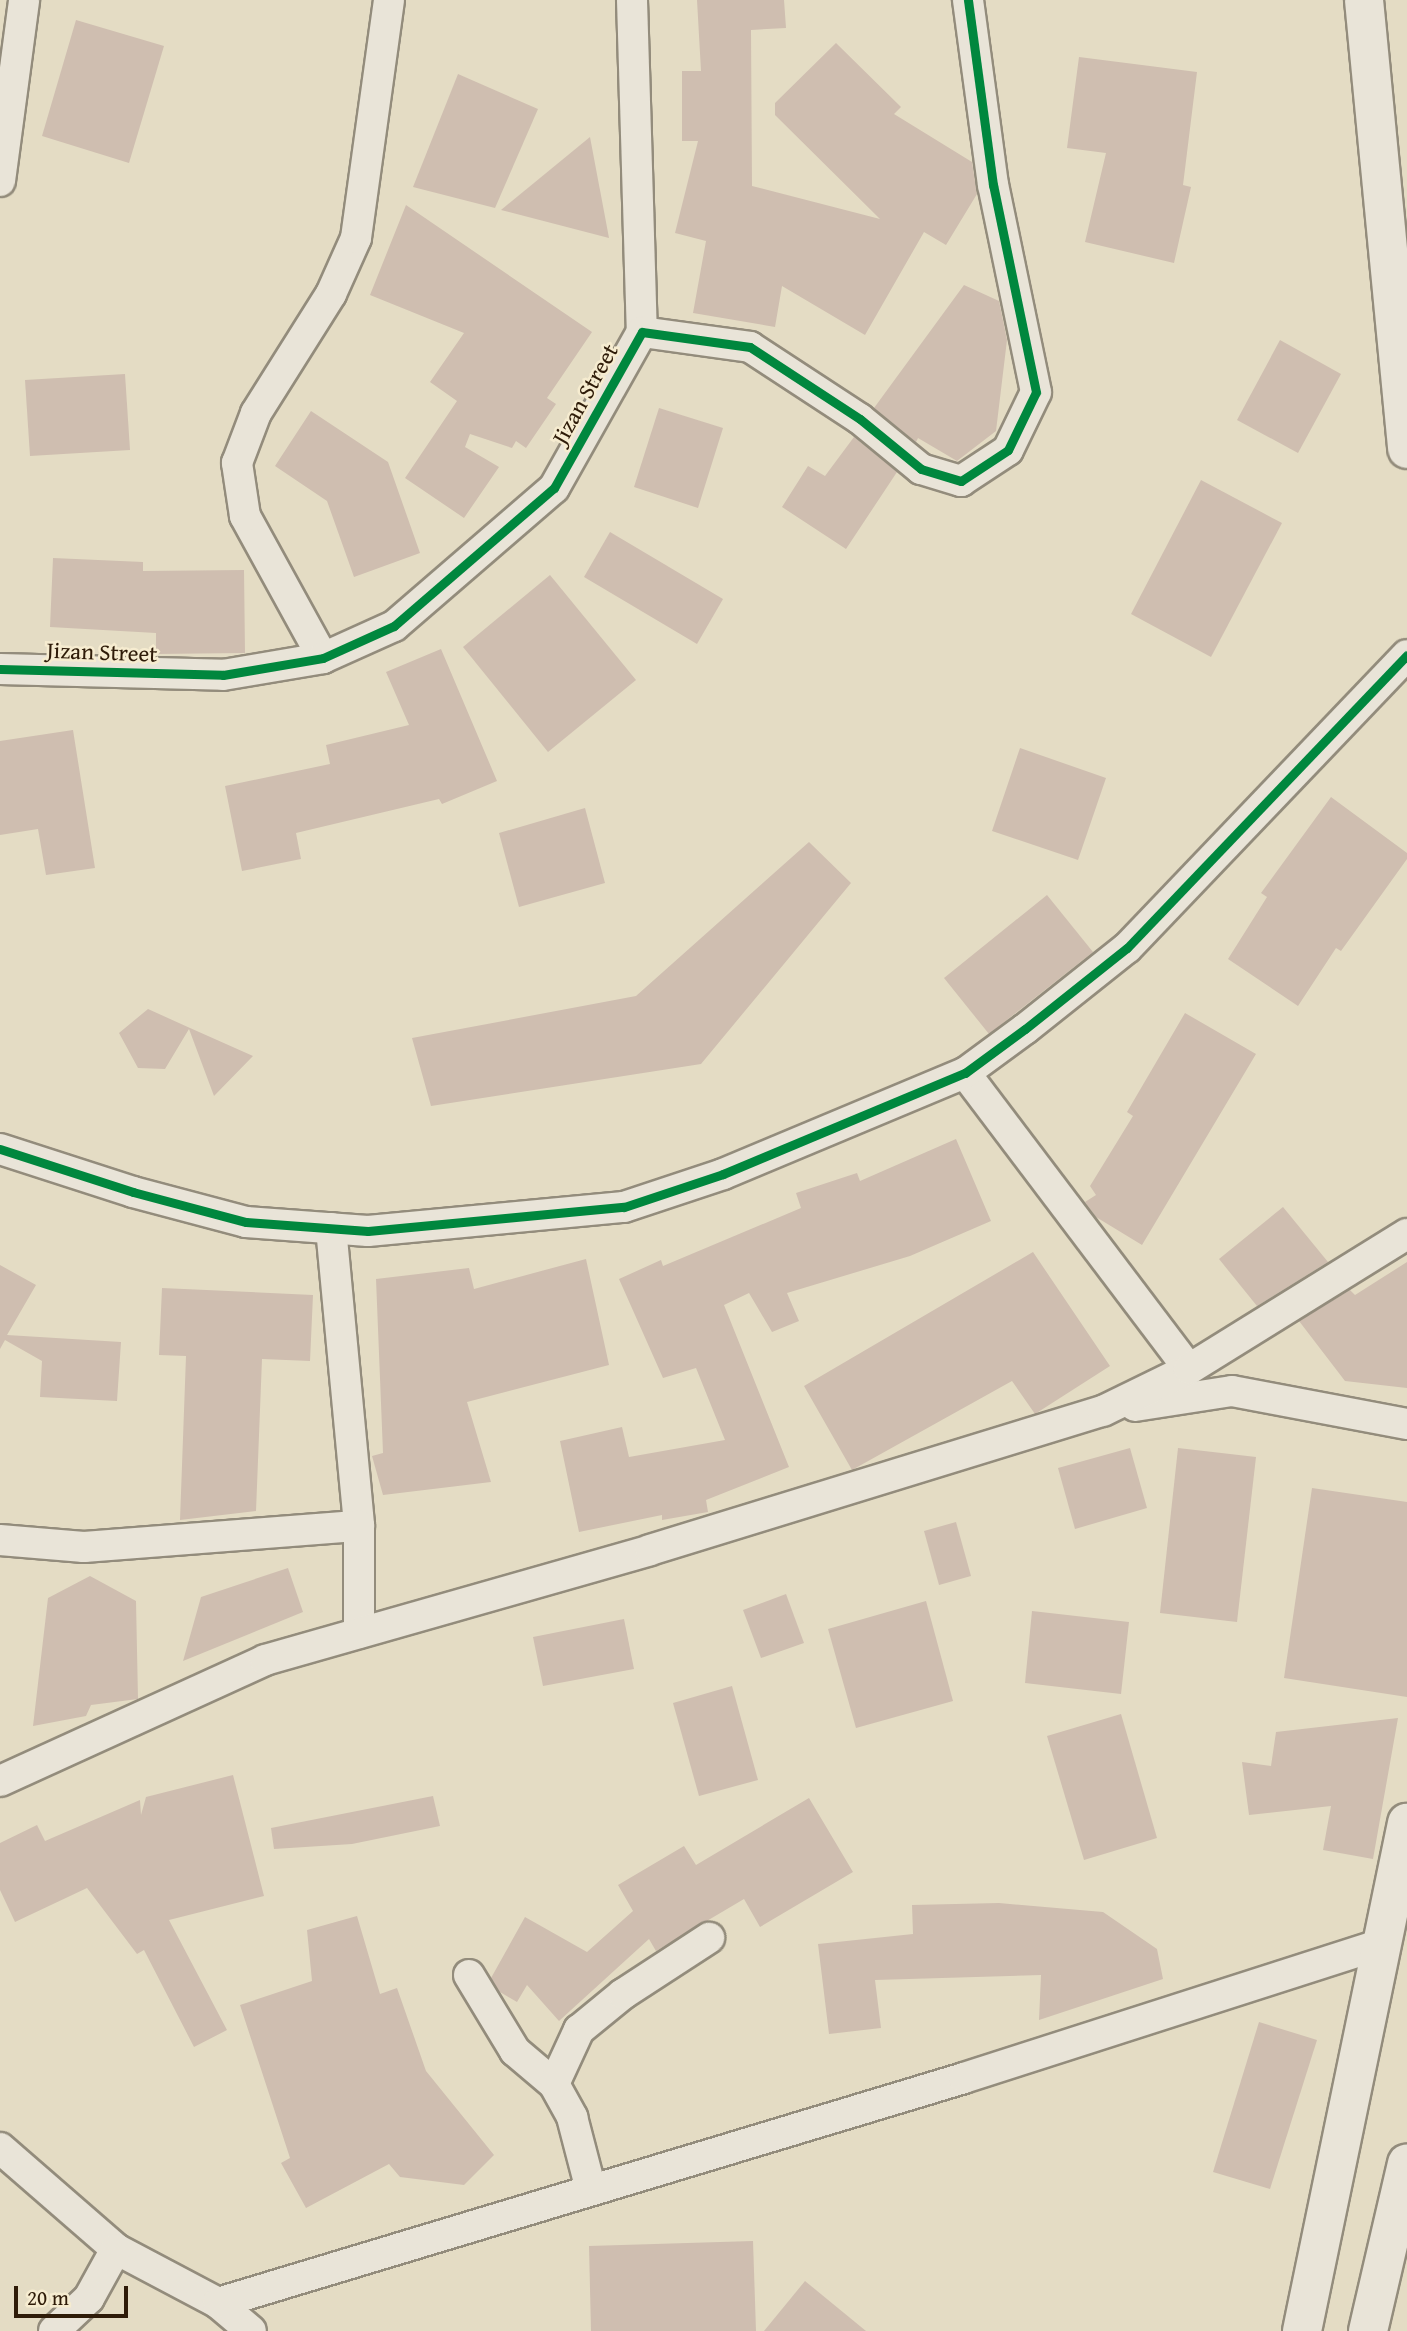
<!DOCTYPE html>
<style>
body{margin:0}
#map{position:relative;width:1407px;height:2331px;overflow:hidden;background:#e4dcc4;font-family:"Gentium Book Plus",serif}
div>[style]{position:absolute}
.building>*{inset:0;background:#cfbeb0}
.roads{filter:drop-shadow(2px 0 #938c7c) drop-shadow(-2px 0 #938c7c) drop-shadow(0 2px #938c7c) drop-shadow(0 -2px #938c7c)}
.street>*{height:30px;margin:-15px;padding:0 15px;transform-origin:15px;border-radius:15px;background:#e9e4d8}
.secondary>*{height:38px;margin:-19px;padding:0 19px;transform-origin:19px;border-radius:19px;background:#e9e4d8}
.cycleway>*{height:9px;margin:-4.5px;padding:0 4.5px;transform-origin:4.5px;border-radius:4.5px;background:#00873e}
span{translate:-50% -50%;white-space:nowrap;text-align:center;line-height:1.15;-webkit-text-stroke:5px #f6ecd0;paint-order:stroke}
.street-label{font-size:23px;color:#2e1b08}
.scale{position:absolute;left:14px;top:2286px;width:114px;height:32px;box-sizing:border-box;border:4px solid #2e1b08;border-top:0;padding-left:9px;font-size:21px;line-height:24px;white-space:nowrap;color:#2e1b08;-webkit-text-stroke:5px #f6ecd0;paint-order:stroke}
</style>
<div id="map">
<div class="building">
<i style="clip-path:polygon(697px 0,784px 0,786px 28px,751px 30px,752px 186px,880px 219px,775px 115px,775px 103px,836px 43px,901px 107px,894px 114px,972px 162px,977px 194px,946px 245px,924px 232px,865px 335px,782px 286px,775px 327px,693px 313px,706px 241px,675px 233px,698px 141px,682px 141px,682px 71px,701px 71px)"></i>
<i style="clip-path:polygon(76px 20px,164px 46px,129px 163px,42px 136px)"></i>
<i style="clip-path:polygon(1079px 57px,1197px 72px,1183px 185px,1191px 187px,1174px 263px,1085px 242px,1106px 153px,1067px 148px)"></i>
<i style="clip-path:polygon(458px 74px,538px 109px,495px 208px,413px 187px)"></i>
<i style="clip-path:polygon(590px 137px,609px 238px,501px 210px)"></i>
<i style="clip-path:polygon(406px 205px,592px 332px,547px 398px,556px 404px,526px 448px,516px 441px,512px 448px,470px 434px,465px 447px,499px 467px,464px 518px,405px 478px,457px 401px,430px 382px,464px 333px,370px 295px)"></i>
<i style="clip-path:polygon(964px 285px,999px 301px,1007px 340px,996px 431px,957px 461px,918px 438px,916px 442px,874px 408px)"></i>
<i style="clip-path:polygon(1280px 340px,1341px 374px,1298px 453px,1237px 420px)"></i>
<i style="clip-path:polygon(125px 374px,130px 450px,30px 456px,25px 380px)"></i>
<i style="clip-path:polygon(659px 408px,723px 428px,698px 508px,634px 487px)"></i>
<i style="clip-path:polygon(311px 411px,388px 462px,420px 553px,354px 577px,327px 501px,275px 466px)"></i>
<i style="clip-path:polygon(854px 437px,897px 472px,846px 549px,782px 507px,808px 466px,825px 476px)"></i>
<i style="clip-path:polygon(1201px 480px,1282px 523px,1211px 657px,1131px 614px)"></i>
<i style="clip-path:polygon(610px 532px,723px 599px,697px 644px,584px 577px)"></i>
<i style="clip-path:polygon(53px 558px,143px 562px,143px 571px,244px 570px,245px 653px,156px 654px,156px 633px,50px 627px)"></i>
<i style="clip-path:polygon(550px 575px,636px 680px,548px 752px,463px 647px)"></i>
<i style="clip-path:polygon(441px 649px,497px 781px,442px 804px,439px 799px,296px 833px,301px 859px,242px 871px,225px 786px,330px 764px,326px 745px,409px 725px,386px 672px)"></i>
<i style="clip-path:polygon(73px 730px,95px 868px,46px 875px,38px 829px,0 835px,0 741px)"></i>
<i style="clip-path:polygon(1020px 748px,1106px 778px,1078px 860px,992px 831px)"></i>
<i style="clip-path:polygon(1331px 797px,1407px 853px,1407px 859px,1341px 951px,1336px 948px,1298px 1006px,1228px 959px,1267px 897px,1261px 893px)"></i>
<i style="clip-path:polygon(585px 808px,605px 883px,519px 907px,499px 833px)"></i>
<i style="clip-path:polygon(809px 842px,851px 883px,701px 1064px,431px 1106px,412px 1038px,636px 996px)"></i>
<i style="clip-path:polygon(1047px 895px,1093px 952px,989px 1034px,944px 978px)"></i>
<i style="clip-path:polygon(148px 1009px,190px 1028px,253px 1056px,214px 1096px,189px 1029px,165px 1069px,138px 1068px,119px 1033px)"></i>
<i style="clip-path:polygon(1185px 1013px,1256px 1054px,1142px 1245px,1096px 1217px,1085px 1202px,1096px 1195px,1090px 1186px,1133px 1116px,1127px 1112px)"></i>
<i style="clip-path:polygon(956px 1139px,991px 1221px,910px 1256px,787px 1293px,799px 1321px,772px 1332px,749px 1293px,724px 1305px,789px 1467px,706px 1500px,708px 1512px,662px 1520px,662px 1515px,579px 1532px,560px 1441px,622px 1427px,629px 1457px,725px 1440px,696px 1368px,663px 1378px,619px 1279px,661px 1260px,663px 1266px,801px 1208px,796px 1193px,857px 1173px,860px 1181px)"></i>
<i style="clip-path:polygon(1283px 1207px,1328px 1262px,1257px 1306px,1219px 1259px)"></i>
<i style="clip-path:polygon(1033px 1252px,1110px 1366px,1035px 1414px,1012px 1381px,852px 1470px,804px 1386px)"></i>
<i style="clip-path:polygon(586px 1259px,609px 1365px,467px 1402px,491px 1482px,383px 1495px,372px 1456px,383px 1453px,376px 1279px,469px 1268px,474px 1289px)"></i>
<i style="clip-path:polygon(1407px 1262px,1407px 1388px,1345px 1381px,1299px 1321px,1350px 1290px,1355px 1295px)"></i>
<i style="clip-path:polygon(0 1265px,36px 1285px,7px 1335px,121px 1342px,117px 1401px,40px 1397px,42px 1361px,5px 1340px,0 1349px)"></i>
<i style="clip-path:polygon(162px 1288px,313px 1295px,310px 1361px,262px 1359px,256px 1511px,180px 1520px,186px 1356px,159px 1355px)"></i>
<i style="clip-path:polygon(1130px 1448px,1147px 1508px,1075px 1529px,1058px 1468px)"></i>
<i style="clip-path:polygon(1178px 1448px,1256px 1457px,1237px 1622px,1160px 1613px)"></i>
<i style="clip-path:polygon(1312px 1488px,1407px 1502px,1407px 1697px,1284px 1678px)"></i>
<i style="clip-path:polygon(956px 1522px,971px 1576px,939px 1585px,924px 1531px)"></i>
<i style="clip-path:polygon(288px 1568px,303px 1612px,183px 1661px,201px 1597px)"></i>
<i style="clip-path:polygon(90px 1576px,136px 1601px,138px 1699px,91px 1705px,86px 1716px,33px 1726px,48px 1598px)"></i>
<i style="clip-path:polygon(786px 1594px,804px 1643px,761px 1658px,743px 1610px)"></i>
<i style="clip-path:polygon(926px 1601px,953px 1701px,856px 1728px,828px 1629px)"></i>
<i style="clip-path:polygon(1032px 1611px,1129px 1622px,1121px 1694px,1025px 1683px)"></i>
<i style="clip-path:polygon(624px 1619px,634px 1669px,543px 1686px,533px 1637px)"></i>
<i style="clip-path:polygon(732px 1686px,758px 1780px,699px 1796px,673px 1703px)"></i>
<i style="clip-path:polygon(1121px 1714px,1157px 1838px,1084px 1860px,1047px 1736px)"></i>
<i style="clip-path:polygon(1398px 1718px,1373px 1859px,1323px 1850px,1331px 1806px,1249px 1815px,1242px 1762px,1271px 1766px,1276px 1732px)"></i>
<i style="clip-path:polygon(233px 1775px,264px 1896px,169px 1920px,227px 2030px,194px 2047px,144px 1950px,137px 1954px,87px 1888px,15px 1922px,0 1890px,0 1843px,37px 1825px,45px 1841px,140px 1800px,141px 1815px,146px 1797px)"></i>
<i style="clip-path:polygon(433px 1796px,440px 1826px,352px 1844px,274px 1849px,271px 1828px)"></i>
<i style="clip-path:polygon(809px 1798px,853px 1872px,760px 1927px,744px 1899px,656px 1951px,649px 1939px,559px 2021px,527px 1985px,517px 2002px,500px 1992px,491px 1978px,525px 1917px,587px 1952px,633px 1911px,618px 1885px,684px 1846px,696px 1865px)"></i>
<i style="clip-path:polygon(999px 1903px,1103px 1912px,1157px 1949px,1163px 1979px,1039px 2020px,1041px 1975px,875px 1980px,881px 2028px,829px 2034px,818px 1944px,913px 1934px,912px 1905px)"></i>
<i style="clip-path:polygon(357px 1916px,380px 1994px,397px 1988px,426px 2071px,494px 2155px,464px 2185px,400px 2177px,389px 2164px,306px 2208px,281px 2163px,290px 2158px,240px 2005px,312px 1981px,307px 1930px)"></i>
<i style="clip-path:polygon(1259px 2022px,1317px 2040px,1270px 2189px,1213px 2172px)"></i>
<i style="clip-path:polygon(753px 2241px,756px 2331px,591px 2331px,589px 2246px)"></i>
<i style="clip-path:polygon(805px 2281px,866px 2331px,764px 2331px)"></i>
</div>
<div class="roads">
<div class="street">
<i style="left:632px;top:0;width:332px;rotate:88.3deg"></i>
<i style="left:0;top:181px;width:183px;rotate:-82.4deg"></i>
<i style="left:323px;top:658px;width:162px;rotate:-118.8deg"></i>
<i style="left:245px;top:516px;width:54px;rotate:-98.6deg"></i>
<i style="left:237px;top:463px;width:53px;rotate:-69.2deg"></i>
<i style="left:256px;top:413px;width:141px;rotate:-57.8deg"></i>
<i style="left:331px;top:294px;width:61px;rotate:-65.9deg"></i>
<i style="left:356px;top:238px;width:240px;rotate:-82.1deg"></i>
<i style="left:0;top:669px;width:223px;rotate:1.5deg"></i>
<i style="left:223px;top:675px;width:101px;rotate:-9.6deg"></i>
<i style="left:323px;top:658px;width:78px;rotate:-24.3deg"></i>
<i style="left:394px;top:626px;width:211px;rotate:-40.8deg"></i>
<i style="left:554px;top:488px;width:179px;rotate:-60.6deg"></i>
<i style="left:642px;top:332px;width:109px;rotate:7.9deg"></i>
<i style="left:750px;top:347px;width:131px;rotate:33.2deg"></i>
<i style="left:860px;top:419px;width:79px;rotate:39.3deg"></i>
<i style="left:921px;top:469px;width:42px;rotate:16.7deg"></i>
<i style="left:961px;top:481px;width:56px;rotate:-33.4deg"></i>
<i style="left:1008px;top:450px;width:64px;rotate:-64.2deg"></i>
<i style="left:1036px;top:392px;width:211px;rotate:-101.7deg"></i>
<i style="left:993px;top:185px;width:187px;rotate:-97.7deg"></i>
<i style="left:965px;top:1073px;width:371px;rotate:52.9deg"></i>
<i style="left:0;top:1149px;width:140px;rotate:17.9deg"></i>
<i style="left:133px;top:1192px;width:117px;rotate:14.9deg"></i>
<i style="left:246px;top:1222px;width:122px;rotate:4.2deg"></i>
<i style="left:368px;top:1231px;width:257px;rotate:-5.4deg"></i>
<i style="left:624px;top:1207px;width:104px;rotate:-18.4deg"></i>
<i style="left:723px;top:1174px;width:262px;rotate:-22.7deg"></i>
<i style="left:965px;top:1073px;width:74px;rotate:-36.3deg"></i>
<i style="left:1025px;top:1029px;width:130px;rotate:-38.5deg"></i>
<i style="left:1127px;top:948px;width:405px;rotate:-46.3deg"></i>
<i style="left:331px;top:1228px;width:299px;rotate:84.6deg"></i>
<i style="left:359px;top:1526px;width:107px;rotate:90deg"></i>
<i style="left:1135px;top:1406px;width:98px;rotate:-8.8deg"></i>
<i style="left:1232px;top:1391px;width:178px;rotate:10.7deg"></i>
<i style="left:0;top:1540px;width:84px;rotate:4.8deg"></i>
<i style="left:84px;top:1547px;width:276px;rotate:-4.4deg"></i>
<i style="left:0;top:1781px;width:291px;rotate:-24.5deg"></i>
<i style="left:265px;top:1660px;width:400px;rotate:-15.9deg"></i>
<i style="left:650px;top:1550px;width:474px;rotate:-17.1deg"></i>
<i style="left:1103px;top:1411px;width:96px;rotate:-26deg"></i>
<i style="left:1189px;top:1369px;width:256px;rotate:-31.8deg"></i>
<i style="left:469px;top:1975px;width:89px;rotate:58.8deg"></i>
<i style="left:515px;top:2051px;width:51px;rotate:40.2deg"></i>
<i style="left:554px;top:2084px;width:38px;rotate:61deg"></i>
<i style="left:572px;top:2117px;width:75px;rotate:75.4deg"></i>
<i style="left:554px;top:2084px;width:60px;rotate:-65.2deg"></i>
<i style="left:579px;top:2030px;width:57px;rotate:-39.3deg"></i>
<i style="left:623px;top:1994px;width:103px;rotate:-33.1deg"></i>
<i style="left:0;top:2148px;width:154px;rotate:41deg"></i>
<i style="left:116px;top:2249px;width:115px;rotate:27.9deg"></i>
<i style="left:218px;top:2303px;width:43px;rotate:40.3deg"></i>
<i style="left:218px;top:2303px;width:779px;rotate:-16.78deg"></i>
<i style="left:964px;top:2078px;width:439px;rotate:-17.8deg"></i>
<i style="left:54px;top:2331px;width:48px;rotate:-43.3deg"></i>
<i style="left:89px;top:2298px;width:56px;rotate:-61.1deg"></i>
</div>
<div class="secondary">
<i style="left:1364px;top:0;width:451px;rotate:84.5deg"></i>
<i style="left:1302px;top:2331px;width:519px;rotate:-78.32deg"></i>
<i style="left:1368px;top:2331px;width:172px;rotate:-76.9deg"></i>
</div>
</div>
<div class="cycleway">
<i style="left:0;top:669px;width:223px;rotate:1.5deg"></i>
<i style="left:223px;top:675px;width:101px;rotate:-9.6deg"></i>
<i style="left:323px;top:658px;width:78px;rotate:-24.3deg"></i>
<i style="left:394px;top:626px;width:211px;rotate:-40.8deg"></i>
<i style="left:554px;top:488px;width:179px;rotate:-60.6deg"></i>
<i style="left:642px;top:332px;width:109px;rotate:7.9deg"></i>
<i style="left:750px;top:347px;width:131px;rotate:33.2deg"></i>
<i style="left:860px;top:419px;width:79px;rotate:39.3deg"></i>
<i style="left:921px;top:469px;width:42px;rotate:16.7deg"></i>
<i style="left:961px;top:481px;width:56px;rotate:-33.4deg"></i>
<i style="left:1008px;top:450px;width:64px;rotate:-64.2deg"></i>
<i style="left:1036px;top:392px;width:211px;rotate:-101.7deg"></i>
<i style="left:993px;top:185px;width:187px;rotate:-97.7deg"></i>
<i style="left:0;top:1149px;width:140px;rotate:17.9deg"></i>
<i style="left:133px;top:1192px;width:117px;rotate:14.9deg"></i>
<i style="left:246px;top:1222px;width:122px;rotate:4.2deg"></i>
<i style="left:368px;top:1231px;width:257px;rotate:-5.4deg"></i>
<i style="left:624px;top:1207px;width:104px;rotate:-18.4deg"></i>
<i style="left:723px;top:1174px;width:262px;rotate:-22.7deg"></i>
<i style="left:965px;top:1073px;width:74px;rotate:-36.3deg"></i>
<i style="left:1025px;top:1029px;width:130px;rotate:-38.5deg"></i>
<i style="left:1127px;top:948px;width:405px;rotate:-46.3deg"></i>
</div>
<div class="street-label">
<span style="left:585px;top:394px;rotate:-61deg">Jizan Street</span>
<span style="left:102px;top:652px;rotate:2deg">Jizan Street</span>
</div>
<div class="scale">20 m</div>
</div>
